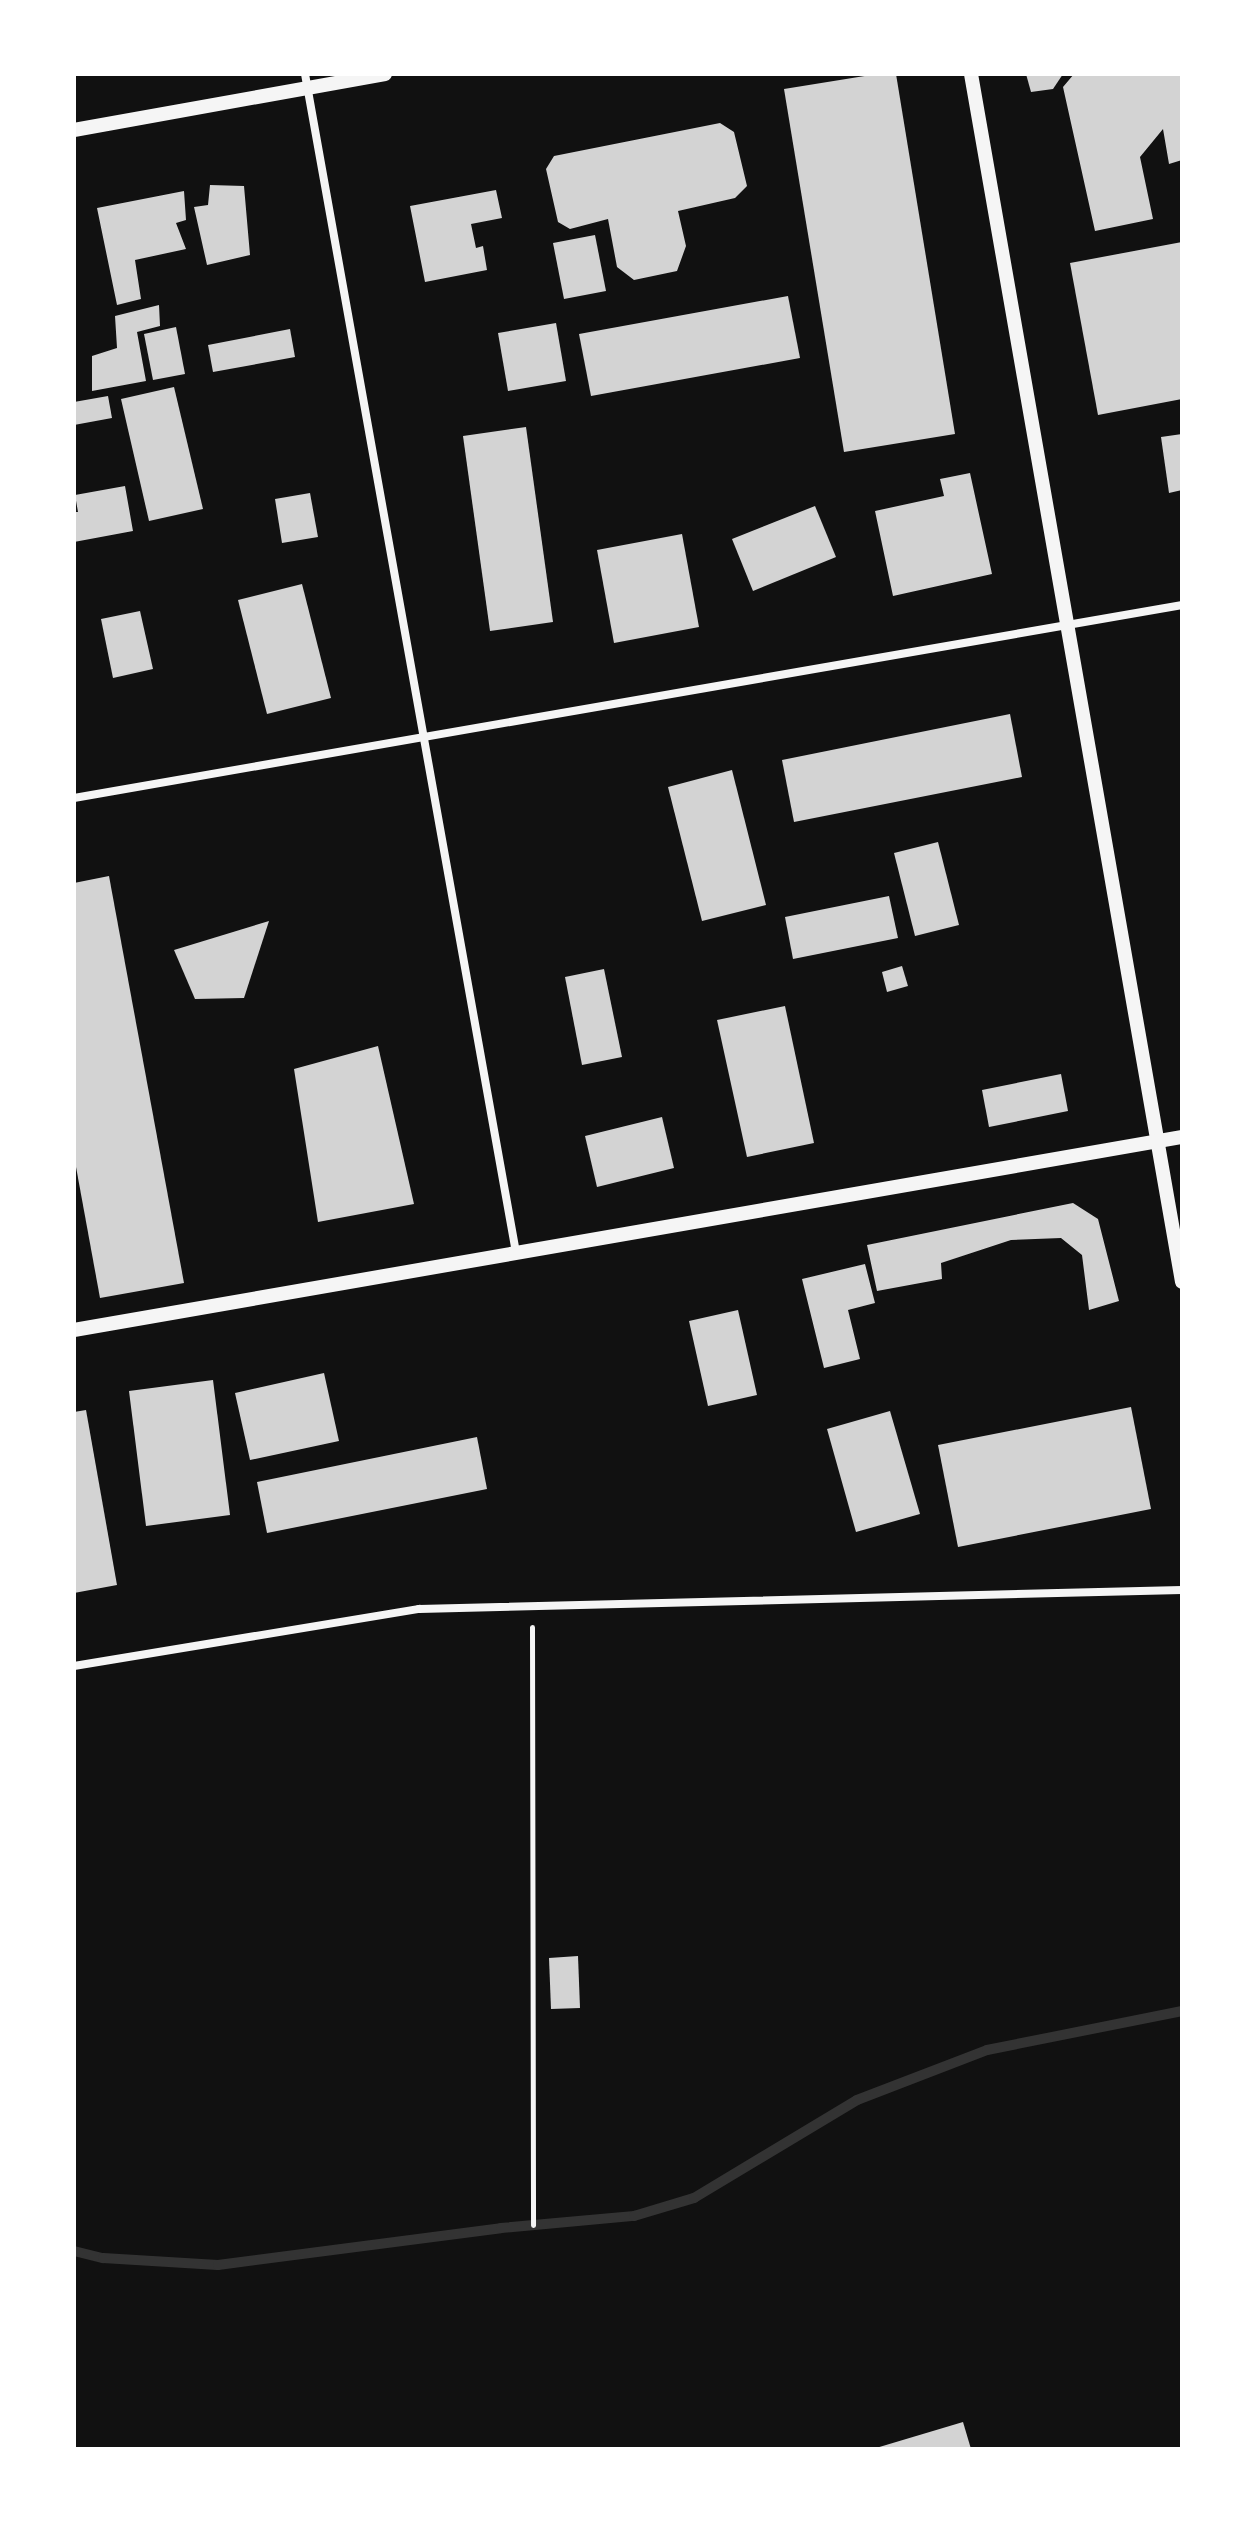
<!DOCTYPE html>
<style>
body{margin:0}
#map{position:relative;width:1256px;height:2523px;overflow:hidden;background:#111;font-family:Helvetica,sans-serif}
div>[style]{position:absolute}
.stream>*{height:10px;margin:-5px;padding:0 5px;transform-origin:5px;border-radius:5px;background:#333}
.building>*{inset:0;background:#d3d3d3}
.path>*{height:5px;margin:-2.5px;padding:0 2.5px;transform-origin:2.5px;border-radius:2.5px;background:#f5f5f5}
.minor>*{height:8px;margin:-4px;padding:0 4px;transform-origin:4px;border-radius:4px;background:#f5f5f5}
.tertiary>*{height:14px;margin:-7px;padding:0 7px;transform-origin:7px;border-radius:7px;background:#f5f5f5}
span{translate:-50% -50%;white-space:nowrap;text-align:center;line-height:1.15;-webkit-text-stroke:8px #fff;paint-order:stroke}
.frame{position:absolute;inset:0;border:76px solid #fff;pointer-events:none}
</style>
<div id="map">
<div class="stream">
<i style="left:74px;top:2251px;width:30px;rotate:14deg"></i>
<i style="left:103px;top:2258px;width:115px;rotate:3.5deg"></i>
<i style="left:218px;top:2265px;width:285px;rotate:-7.4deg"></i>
<i style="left:501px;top:2228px;width:134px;rotate:-5.2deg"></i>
<i style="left:634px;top:2216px;width:63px;rotate:-16.7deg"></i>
<i style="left:694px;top:2198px;width:190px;rotate:-31deg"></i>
<i style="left:857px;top:2100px;width:139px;rotate:-21deg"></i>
<i style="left:987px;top:2050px;width:199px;rotate:-11.3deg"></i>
</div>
<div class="building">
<i style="clip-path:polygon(877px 74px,896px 74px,955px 434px,844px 452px,784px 89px)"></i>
<i style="clip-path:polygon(1026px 74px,1063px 74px,1053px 89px,1031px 92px)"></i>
<i style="clip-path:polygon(1074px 74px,1182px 74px,1182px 160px,1169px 164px,1163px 129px,1140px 157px,1153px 219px,1095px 231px,1063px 87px)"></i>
<i style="clip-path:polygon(720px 123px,734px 132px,747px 186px,735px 198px,678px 211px,686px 246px,677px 271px,634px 280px,617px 267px,608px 219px,570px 229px,558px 222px,546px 169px,554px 156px)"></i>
<i style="clip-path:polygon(210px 185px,244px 186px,250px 255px,207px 265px,194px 207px,208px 205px)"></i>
<i style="clip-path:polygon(496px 190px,502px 218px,471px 224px,476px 248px,483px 246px,487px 270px,425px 282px,410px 206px)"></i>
<i style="clip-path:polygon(184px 191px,186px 220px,176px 223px,186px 249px,135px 260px,141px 299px,117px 305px,97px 208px)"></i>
<i style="clip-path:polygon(595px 235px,606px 291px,564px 299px,553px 243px)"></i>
<i style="clip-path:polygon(1182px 242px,1182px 399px,1098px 415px,1070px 263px)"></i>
<i style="clip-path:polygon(788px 296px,800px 358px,591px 396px,579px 334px)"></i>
<i style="clip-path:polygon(159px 305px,160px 326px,137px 332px,146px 381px,92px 391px,92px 356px,117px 348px,115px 316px)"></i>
<i style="clip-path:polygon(556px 323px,566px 381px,508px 391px,498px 333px)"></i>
<i style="clip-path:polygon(176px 327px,185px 374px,153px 380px,144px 334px)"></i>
<i style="clip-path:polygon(290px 329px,295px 357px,213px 372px,208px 345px)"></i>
<i style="clip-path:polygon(174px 387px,203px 509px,149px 521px,121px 399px)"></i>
<i style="clip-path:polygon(108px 396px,112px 418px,74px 425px,74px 402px)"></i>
<i style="clip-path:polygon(526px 427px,553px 622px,490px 631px,463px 436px)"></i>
<i style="clip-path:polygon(1182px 434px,1182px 490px,1169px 493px,1161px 437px)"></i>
<i style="clip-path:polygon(970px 473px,992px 574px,893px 596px,875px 511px,944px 496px,940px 479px)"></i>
<i style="clip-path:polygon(125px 486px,133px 531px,74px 542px,74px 512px,78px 512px,75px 495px)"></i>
<i style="clip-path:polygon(310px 493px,318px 537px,282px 543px,275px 499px)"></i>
<i style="clip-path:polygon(815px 506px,836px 557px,753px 591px,732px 539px)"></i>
<i style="clip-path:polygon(682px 534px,699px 627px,614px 643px,597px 550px)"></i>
<i style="clip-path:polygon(302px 584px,331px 698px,267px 714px,238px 600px)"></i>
<i style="clip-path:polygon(140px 611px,153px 669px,113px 678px,101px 619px)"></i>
<i style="clip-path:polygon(1010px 714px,1022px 777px,794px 822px,782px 760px)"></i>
<i style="clip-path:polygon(732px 770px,766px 905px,702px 921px,668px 787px)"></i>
<i style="clip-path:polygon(938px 842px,959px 925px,915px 936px,894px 853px)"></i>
<i style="clip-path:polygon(109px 876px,184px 1283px,100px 1298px,74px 1156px,74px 883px)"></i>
<i style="clip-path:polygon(889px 896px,898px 938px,793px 959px,785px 917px)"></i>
<i style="clip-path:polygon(269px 921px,244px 998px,195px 999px,174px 950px)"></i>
<i style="clip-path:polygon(902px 966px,908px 986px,887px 992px,882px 972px)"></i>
<i style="clip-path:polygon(604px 969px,622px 1057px,582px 1065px,565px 977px)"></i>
<i style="clip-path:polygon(785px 1006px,814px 1143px,747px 1157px,717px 1020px)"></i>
<i style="clip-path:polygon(378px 1046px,414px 1204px,318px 1222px,294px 1069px)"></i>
<i style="clip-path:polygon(1061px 1074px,1068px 1111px,989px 1127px,982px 1090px)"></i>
<i style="clip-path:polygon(662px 1117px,674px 1168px,597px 1187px,585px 1136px)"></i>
<i style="clip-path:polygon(1073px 1203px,1098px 1219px,1119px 1301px,1089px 1310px,1082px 1255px,1061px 1238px,1011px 1240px,941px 1263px,942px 1279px,877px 1291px,867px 1245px)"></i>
<i style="clip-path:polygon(865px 1264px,875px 1303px,848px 1310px,860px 1359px,824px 1368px,802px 1279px)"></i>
<i style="clip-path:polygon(738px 1310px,757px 1395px,708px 1406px,689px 1321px)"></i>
<i style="clip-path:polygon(324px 1373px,339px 1441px,250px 1460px,235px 1393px)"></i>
<i style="clip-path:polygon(213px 1380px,230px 1515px,146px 1526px,129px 1391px)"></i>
<i style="clip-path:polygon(1131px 1407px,1151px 1509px,958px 1547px,938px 1445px)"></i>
<i style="clip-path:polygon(86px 1410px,117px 1585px,74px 1593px,74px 1412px)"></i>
<i style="clip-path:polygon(890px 1411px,920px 1514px,856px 1532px,827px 1429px)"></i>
<i style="clip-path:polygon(477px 1437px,487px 1489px,267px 1533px,257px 1482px)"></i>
<i style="clip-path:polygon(578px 1956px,580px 2008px,551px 2009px,549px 1958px)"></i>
<i style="clip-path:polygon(963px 2422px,971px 2449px,876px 2449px,876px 2448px)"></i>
</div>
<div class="path">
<i style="left:532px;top:1627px;width:598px;rotate:89.9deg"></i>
</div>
<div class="minor">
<i style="left:305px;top:74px;width:1198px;rotate:79.85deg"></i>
<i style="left:74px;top:798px;width:1125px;rotate:-9.88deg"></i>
<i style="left:74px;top:1666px;width:350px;rotate:-9.4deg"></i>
<i style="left:419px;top:1609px;width:763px;rotate:-1.43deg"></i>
</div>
<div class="tertiary">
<i style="left:971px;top:74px;width:1226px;rotate:80.09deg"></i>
<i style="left:74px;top:130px;width:316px;rotate:-10.2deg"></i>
<i style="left:74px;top:1330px;width:1125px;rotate:-9.88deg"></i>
</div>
<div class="frame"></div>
</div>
